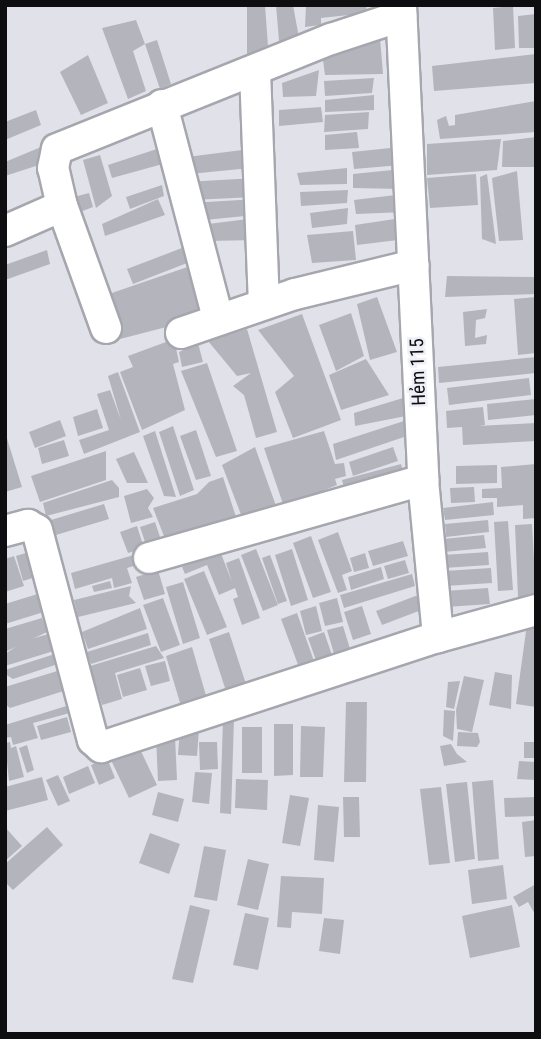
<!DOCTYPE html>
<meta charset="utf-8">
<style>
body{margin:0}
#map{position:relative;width:541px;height:1039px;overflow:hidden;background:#e1e2e9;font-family:"Roboto Condensed",sans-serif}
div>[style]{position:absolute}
.building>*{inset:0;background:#b4b5bc}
.roads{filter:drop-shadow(2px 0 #a6a6ae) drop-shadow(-2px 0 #a6a6ae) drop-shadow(0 2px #a6a6ae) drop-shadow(0 -2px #a6a6ae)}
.minor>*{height:30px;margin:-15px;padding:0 15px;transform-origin:15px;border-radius:15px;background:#fff}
span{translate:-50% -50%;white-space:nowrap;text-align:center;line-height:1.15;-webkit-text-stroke:5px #efeff7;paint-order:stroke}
.street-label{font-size:19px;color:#0e0e10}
.frame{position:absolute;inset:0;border:7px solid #0e0e10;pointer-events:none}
</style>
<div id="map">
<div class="building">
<i style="clip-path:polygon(247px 5px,265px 5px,269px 60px,247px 59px)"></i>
<i style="clip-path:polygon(276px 5px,293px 5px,299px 38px,279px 41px)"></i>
<i style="clip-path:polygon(306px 5px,366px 5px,367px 13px,321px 18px,321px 25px,305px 27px)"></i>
<i style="clip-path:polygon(513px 6px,515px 48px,495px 50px,493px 8px)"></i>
<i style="clip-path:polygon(536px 14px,536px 48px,519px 48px,518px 16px)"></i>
<i style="clip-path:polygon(136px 20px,145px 44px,157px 40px,171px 84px,160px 89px,145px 44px,133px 51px,146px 91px,128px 99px,102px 28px)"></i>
<i style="clip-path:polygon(380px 38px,383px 74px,325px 75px,323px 60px)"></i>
<i style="clip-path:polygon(536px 54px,536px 83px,434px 91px,432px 66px)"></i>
<i style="clip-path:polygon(88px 55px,108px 103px,81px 115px,60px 72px)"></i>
<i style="clip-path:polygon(319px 70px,316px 96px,283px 97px,282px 83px)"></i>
<i style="clip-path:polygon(374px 78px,372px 93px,325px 96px,324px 81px)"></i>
<i style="clip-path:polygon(374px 95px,374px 110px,325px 112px,325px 100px)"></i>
<i style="clip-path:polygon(536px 101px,536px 132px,440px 139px,437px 120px,446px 116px,449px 126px,455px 125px,455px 115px)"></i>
<i style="clip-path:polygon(321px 107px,323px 122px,279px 126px,279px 110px)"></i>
<i style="clip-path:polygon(36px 110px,41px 125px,5px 140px,5px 122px)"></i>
<i style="clip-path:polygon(369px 112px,368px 129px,324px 132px,325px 115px)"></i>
<i style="clip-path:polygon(357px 132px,359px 148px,325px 150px,325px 135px)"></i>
<i style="clip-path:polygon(536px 137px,536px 167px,502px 167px,503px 141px)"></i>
<i style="clip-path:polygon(501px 139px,497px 170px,427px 175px,427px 144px)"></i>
<i style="clip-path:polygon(166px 146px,170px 162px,112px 178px,108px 165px)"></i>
<i style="clip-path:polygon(41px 147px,42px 164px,5px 176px,5px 162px)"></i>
<i style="clip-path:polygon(400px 147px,401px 165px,354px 169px,352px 152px)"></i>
<i style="clip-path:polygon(250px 149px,250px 168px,190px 174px,187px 157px)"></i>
<i style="clip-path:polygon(100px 155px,112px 196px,96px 208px,83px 160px)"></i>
<i style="clip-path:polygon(347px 168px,347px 184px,300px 185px,297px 173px)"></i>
<i style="clip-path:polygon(402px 169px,402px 189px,353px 188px,353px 174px)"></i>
<i style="clip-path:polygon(517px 171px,523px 240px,499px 241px,492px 178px)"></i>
<i style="clip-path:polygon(476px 174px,478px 205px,430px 208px,427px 178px)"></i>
<i style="clip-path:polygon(487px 174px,496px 244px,482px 239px,480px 177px)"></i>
<i style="clip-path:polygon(255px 178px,255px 197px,191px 200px,185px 182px)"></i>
<i style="clip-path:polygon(162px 185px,164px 196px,130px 209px,126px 197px)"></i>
<i style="clip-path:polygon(348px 190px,347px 203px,301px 206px,300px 192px)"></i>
<i style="clip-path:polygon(89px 193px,93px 207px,80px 212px,74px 197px)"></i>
<i style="clip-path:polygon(404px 194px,405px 212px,356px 214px,354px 200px)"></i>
<i style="clip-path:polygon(158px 199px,165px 215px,105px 236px,102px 224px)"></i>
<i style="clip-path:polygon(258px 199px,255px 215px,195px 221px,191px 203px)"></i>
<i style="clip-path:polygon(348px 208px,347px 224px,312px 228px,310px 213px)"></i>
<i style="clip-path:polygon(408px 217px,406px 239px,357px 245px,355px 225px)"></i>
<i style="clip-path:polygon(257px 218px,258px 240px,208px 241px,200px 225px)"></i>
<i style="clip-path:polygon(353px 231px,356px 260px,312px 263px,307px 235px)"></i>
<i style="clip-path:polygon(195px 243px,200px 258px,133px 284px,127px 269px)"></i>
<i style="clip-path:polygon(47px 250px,50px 264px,5px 280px,5px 265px)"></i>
<i style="clip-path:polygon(199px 263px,213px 315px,120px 339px,106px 295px)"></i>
<i style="clip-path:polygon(447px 276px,536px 277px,536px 294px,445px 297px)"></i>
<i style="clip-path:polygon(377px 297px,397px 352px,370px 360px,357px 304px)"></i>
<i style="clip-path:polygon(536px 297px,536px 353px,518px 355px,514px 299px)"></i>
<i style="clip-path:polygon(487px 309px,485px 318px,476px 320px,475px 338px,487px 335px,486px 344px,465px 346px,463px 312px)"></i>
<i style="clip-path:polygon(351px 313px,364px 356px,336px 371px,319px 325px)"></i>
<i style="clip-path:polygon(302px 314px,341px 420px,293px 438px,275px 392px,294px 376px,258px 330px)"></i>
<i style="clip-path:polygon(247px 329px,277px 432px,256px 438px,244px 395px,233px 386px,251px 373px,237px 376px,208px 341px)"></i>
<i style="clip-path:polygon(174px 339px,179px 362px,173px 364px,185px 410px,142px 430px,120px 372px,133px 367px,128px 356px)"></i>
<i style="clip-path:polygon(198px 343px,203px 362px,182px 367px,179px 352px)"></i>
<i style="clip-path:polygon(536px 357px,536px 373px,439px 383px,438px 367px)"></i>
<i style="clip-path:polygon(366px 359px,389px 395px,341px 410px,329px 375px)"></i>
<i style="clip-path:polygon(207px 363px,237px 451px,216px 457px,181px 371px)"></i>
<i style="clip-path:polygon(118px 372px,140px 432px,84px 454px,79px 440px,109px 430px,97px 394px,110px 390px,121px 420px,108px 376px)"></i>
<i style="clip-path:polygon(529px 378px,531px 395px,449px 405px,447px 388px)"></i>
<i style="clip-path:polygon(403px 398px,406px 416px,355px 426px,354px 413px)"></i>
<i style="clip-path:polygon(536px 399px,536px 415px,488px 420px,487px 404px)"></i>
<i style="clip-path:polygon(483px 407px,485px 425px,478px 426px,536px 423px,536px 441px,463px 445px,462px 427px,447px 428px,446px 411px)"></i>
<i style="clip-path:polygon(97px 409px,103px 428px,78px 436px,73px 417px)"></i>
<i style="clip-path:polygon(60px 420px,66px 436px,35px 448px,29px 432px)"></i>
<i style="clip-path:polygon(407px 420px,410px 435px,336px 460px,333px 444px)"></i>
<i style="clip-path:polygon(173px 426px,194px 490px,180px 496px,159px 432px)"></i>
<i style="clip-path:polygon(196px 430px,211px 476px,196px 480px,180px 436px)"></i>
<i style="clip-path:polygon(155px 431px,176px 497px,164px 496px,143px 436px)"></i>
<i style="clip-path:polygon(324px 431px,335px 464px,344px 463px,346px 476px,335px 479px,337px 485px,284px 507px,264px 448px)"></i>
<i style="clip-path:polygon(5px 432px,22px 487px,5px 492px)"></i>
<i style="clip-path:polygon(64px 440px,69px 456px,42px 464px,38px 448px)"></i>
<i style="clip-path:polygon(255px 447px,280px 517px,245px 525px,222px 465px)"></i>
<i style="clip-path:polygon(393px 447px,398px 461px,353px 476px,349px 462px)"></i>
<i style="clip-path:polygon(106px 451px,106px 480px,40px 502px,31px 476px)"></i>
<i style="clip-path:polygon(134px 452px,148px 483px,127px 483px,116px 459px)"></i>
<i style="clip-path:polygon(401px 464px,406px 482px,347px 498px,342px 480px)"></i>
<i style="clip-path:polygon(536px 464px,536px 518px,523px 519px,523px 505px,497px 507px,497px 498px,482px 498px,482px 489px,502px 488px,501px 467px)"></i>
<i style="clip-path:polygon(497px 465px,497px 483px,456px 484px,456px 466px)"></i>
<i style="clip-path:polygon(223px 477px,239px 526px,169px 549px,153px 508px,197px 494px,209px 482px)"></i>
<i style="clip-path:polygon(112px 480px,119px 488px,119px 497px,46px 516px,43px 503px)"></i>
<i style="clip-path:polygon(474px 487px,475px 502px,451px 503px,450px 488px)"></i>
<i style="clip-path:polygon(147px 489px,154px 498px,148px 508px,153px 517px,131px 523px,124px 496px)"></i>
<i style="clip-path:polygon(493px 502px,494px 515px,445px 520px,443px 508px)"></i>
<i style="clip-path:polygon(104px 504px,109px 519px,56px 535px,51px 520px)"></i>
<i style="clip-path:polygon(488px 520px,489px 532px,446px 537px,445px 524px)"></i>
<i style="clip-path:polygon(508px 521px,513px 590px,498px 591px,494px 522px)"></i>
<i style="clip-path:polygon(155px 522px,162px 543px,147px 548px,140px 527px)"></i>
<i style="clip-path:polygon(532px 524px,536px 596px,518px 597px,515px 525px)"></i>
<i style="clip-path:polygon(137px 526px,144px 548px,140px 564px,127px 568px,132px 583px,114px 588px,112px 578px,75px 589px,71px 573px,134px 555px,138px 550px,128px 553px,120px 532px)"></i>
<i style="clip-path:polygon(338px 532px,352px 571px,342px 575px,347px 590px,338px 593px,318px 540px)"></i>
<i style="clip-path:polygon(484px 535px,486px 548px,444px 552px,443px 539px)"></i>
<i style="clip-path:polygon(311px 536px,331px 592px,313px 598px,293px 543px)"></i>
<i style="clip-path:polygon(403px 541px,408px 556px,373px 566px,368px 551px)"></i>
<i style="clip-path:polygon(256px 549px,278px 605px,263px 611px,241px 555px)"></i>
<i style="clip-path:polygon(292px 549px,308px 600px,291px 606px,275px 555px)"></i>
<i style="clip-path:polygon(32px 551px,39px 576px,23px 581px,16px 556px)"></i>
<i style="clip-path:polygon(220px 551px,232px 582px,226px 563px,239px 558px,260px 618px,242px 625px,233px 599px,238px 597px,235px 588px,219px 595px,207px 565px,185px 574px,182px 567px)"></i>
<i style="clip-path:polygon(488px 552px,489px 565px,444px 568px,443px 555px)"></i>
<i style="clip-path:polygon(365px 553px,369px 568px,354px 572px,350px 558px)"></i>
<i style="clip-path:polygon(270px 555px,287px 601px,278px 604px,262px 558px)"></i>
<i style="clip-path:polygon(14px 556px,24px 586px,5px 592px,5px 559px)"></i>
<i style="clip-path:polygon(405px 560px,409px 573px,388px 579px,384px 566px)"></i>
<i style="clip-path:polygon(381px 567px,384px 579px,351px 590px,348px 577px)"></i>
<i style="clip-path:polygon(491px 568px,492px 583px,445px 586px,444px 571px)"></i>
<i style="clip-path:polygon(158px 570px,165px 594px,144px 600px,136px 577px)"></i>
<i style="clip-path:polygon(204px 571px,227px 627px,207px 635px,184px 579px)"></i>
<i style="clip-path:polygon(412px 574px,415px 586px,344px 608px,340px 595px)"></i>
<i style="clip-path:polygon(110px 581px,112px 588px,94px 592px,92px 586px)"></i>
<i style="clip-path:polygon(183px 582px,200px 638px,183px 644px,166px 587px)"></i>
<i style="clip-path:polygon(131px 586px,129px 596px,136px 603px,78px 617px,74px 600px)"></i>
<i style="clip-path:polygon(488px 588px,490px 604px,446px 607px,445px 591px)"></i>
<i style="clip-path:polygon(41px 593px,47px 611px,5px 624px,5px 604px)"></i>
<i style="clip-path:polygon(418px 595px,424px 609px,382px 625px,376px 611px)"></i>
<i style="clip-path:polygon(163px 598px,180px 645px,161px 652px,143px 605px)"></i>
<i style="clip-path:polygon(337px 598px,343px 622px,325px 626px,319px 603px)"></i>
<i style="clip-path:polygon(316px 606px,322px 631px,306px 635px,300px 611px)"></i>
<i style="clip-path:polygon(362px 606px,371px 634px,353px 640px,344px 612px)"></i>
<i style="clip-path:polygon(140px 608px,147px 629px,88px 649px,82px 632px)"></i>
<i style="clip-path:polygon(297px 613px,315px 664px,300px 670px,281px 619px)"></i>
<i style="clip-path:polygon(42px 618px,47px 632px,5px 652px,5px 629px)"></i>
<i style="clip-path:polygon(527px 624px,536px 625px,536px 707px,516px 704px)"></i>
<i style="clip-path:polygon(343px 626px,351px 652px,335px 657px,327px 630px)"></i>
<i style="clip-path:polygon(229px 632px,246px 684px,226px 691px,209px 639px)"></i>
<i style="clip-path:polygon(324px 632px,333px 658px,317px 663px,308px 638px)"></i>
<i style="clip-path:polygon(52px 633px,57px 650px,5px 666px,5px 654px,24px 641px)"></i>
<i style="clip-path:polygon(148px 633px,151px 645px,91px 664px,87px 652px)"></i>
<i style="clip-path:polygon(156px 646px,164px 658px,115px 673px,122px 699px,102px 705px,90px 666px)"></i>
<i style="clip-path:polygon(192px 647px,207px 699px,181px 706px,166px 656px)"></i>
<i style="clip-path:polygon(58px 653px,61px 663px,13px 679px,5px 674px,5px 670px)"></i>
<i style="clip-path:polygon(165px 661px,170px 681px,151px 686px,145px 666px)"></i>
<i style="clip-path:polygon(67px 668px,73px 688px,10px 708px,5px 704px,5px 687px)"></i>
<i style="clip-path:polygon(140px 668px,147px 690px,123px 697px,117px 675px)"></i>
<i style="clip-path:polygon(495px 672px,512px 675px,511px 709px,489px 705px)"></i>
<i style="clip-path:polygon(464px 676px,484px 680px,472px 732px,457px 729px,456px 710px)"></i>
<i style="clip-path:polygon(460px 681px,454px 709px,446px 707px,448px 682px)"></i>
<i style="clip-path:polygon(346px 702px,367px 702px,366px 782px,344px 782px)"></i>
<i style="clip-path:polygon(76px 703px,84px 728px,75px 731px,70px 713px,33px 723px,38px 738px,13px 745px,11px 737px,5px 738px,5px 725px)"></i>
<i style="clip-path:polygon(444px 710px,455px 711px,453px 741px,443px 736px)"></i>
<i style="clip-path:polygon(67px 717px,71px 732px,41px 740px,37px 726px)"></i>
<i style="clip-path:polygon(223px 719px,234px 719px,231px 814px,220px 813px)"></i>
<i style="clip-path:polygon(274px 724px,293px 724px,293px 775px,274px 776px)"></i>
<i style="clip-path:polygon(301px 726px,325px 727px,323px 777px,300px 777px)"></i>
<i style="clip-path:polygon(242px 727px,262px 727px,262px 773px,242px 773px)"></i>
<i style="clip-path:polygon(180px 728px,199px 729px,197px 756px,178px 755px)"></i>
<i style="clip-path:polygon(458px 732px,478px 733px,480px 742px,477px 747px,457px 746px)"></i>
<i style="clip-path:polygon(175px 736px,177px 780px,158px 781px,156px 737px)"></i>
<i style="clip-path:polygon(10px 742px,11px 748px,16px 746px,24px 777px,9px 781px,5px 743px)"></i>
<i style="clip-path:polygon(199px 742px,217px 742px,218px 769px,200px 770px)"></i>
<i style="clip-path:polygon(524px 742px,536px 742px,536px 758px,524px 758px)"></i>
<i style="clip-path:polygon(451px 744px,457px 754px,467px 762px,444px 766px,440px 746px)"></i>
<i style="clip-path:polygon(27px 745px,34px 770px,27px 773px,19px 748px)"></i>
<i style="clip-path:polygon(139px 747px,157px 785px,129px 798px,111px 760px)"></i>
<i style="clip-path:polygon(107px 758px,115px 778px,99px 785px,91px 765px)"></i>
<i style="clip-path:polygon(519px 761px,536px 762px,536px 780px,517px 779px)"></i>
<i style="clip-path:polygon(88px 766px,95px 783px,69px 794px,63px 777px)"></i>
<i style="clip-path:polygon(195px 772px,212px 773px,209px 804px,192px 802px)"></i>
<i style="clip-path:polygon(58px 775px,70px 801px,58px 806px,46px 780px)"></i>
<i style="clip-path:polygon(42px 777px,48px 800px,5px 811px,5px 787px)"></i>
<i style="clip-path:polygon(236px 779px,268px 780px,267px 810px,235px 808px)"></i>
<i style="clip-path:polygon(493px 780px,499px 859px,478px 861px,472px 782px)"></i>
<i style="clip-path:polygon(467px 782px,475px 859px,455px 862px,446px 784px)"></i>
<i style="clip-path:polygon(441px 787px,450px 863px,429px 865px,420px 789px)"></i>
<i style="clip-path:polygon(158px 792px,184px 799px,178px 822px,152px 815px)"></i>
<i style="clip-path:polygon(290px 795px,309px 798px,300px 846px,282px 843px)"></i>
<i style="clip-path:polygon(343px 797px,359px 797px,360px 837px,344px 837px)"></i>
<i style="clip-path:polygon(536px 797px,536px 816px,505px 817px,504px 798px)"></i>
<i style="clip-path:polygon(318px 805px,339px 807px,334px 862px,314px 860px)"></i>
<i style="clip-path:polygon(536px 820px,536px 856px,525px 857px,522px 822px)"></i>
<i style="clip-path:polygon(5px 827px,22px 846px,5px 861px)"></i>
<i style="clip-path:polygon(47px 827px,63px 845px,13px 890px,5px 882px,5px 864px)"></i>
<i style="clip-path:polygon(150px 833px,180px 844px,169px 874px,139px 863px)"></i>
<i style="clip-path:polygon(204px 846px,226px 850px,217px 901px,194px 897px)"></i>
<i style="clip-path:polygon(248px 859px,269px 864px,258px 910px,237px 905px)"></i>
<i style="clip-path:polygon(503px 865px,507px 899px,472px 904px,468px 870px)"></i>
<i style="clip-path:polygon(281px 876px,324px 878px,322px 914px,292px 912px,291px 928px,277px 927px)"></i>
<i style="clip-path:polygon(536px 884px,536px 916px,528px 902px,519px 907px,513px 897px)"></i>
<i style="clip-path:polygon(190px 905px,210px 910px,193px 983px,172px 979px)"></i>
<i style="clip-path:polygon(512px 905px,520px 947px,470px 958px,462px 916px)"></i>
<i style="clip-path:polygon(245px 913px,269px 918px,258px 970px,233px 965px)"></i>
<i style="clip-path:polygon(324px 918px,344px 920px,340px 954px,319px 951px)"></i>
</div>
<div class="roads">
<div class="minor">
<i style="left:401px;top:5px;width:476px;rotate:87.3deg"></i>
<i style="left:423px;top:480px;width:158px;rotate:84.5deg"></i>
<i style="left:438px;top:637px;width:102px;rotate:-15.4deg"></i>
<i style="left:255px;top:71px;width:233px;rotate:87.8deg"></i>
<i style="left:162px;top:105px;width:220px;rotate:75.3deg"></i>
<i style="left:5px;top:231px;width:62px;rotate:-23.7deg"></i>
<i style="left:106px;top:328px;width:130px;rotate:-109.8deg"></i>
<i style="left:62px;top:206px;width:39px;rotate:-103deg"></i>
<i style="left:53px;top:168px;width:19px;rotate:-78deg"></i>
<i style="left:57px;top:149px;width:295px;rotate:-21.9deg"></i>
<i style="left:331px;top:39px;width:74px;rotate:-18.2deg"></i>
<i style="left:181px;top:333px;width:120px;rotate:-18.9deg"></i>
<i style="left:295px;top:294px;width:122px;rotate:-13.7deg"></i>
<i style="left:5px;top:531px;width:24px;rotate:-15deg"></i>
<i style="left:28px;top:525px;width:10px;rotate:29deg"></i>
<i style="left:37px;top:530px;width:217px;rotate:75.1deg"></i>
<i style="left:93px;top:740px;width:11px;rotate:41deg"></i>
<i style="left:101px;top:747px;width:354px;rotate:-18.1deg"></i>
<i style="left:149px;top:558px;width:285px;rotate:-15.9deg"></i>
</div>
</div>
<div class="street-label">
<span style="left:418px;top:372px;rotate:-92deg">Hẻm 115</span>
</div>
<div class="frame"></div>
</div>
